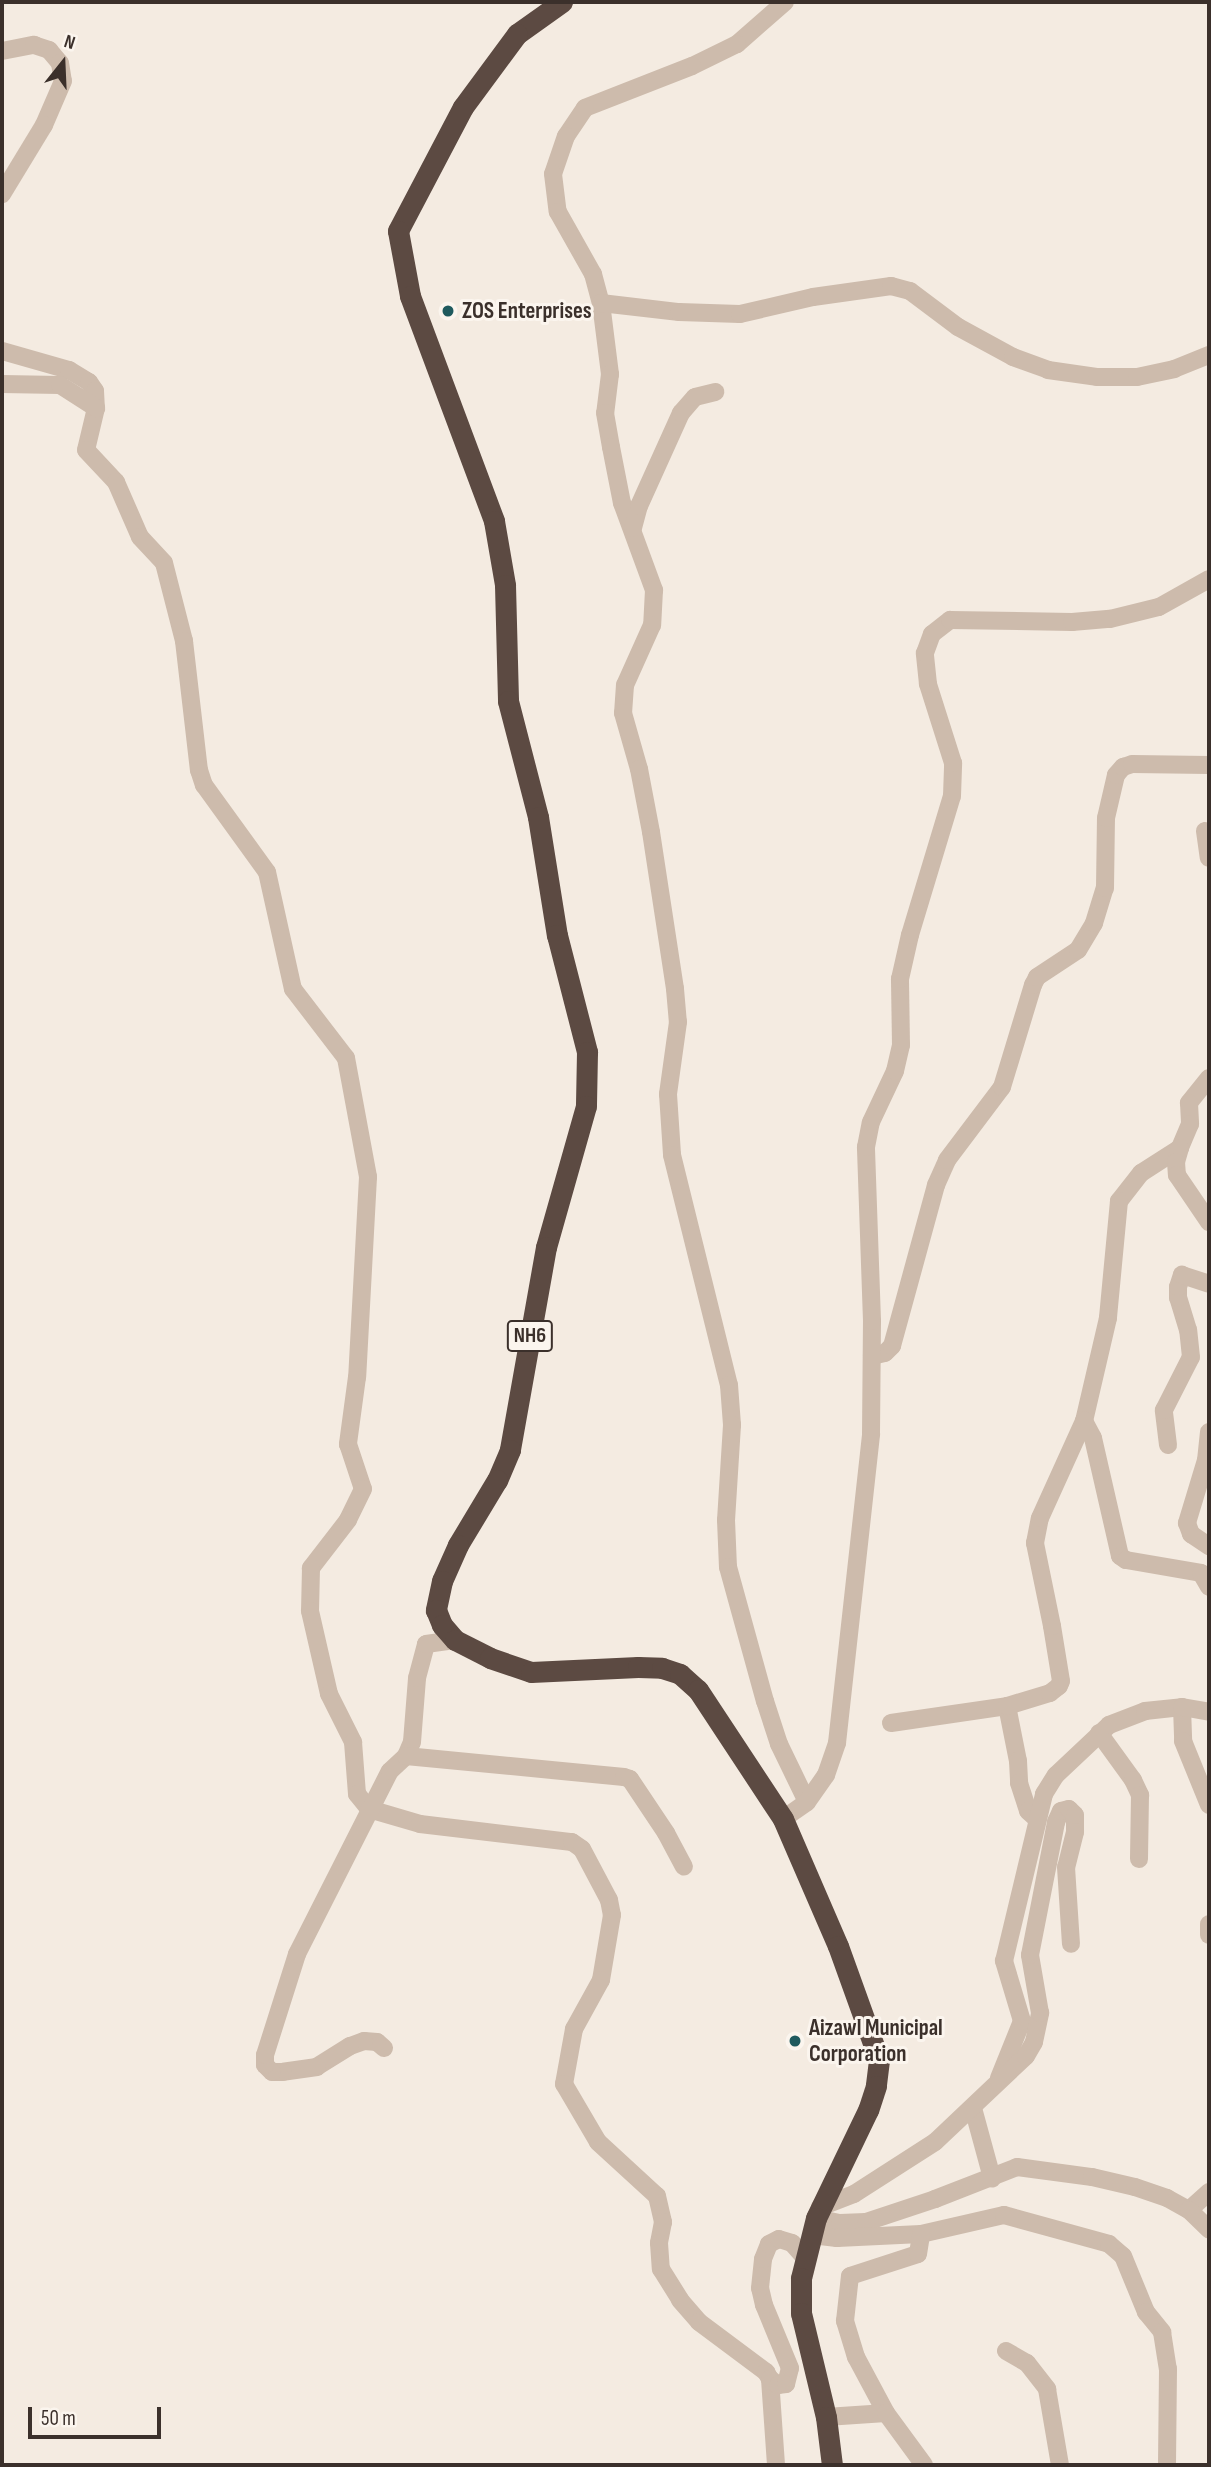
<!DOCTYPE html>
<style>
body{margin:0}
#map{position:relative;width:1211px;height:2467px;overflow:hidden;background:#f4ebe1;font-family:"Sofia Sans Condensed",sans-serif}
div>[style]{position:absolute}
.minor>*{height:18px;margin:-9px;padding:0 9px;transform-origin:9px;border-radius:9px;background:#cdbbac}
.highway>*{height:21px;margin:-10.5px;padding:0 10.5px;transform-origin:10.5px;border-radius:10.5px;background:#5c4a42}
.dots>*{width:19px;height:19px;translate:-50% -50%;box-sizing:border-box;border:4px solid #fbf5ee;border-radius:50%}
span{translate:-50% -50%;white-space:nowrap;text-align:center;line-height:1.15;-webkit-text-stroke:6px #fbf5ee;paint-order:stroke}
.shield-label span{padding:2px 5px;background:#fbf5ee;border:2px solid;border-radius:5px;-webkit-text-stroke-width:0}
.shield-label{font-size:21px;color:#3b302b;font-weight:700}
.poi-label{font-size:23px;color:#3b302b;font-weight:700}
.left{translate:0 -50%;text-align:left}
.frame{position:absolute;inset:0;border:4px solid #3b302b;pointer-events:none}
.north{position:absolute;left:28px;top:28px;width:70px;height:70px;-webkit-text-stroke:5px #fbf5ee;paint-order:stroke;rotate:18deg;font-size:19px;font-weight:700;line-height:28px;text-align:center;color:#3b302b}
.north::after{content:'';display:block;margin:auto;width:24px;height:32px;background:#3b302b;clip-path:polygon(50% 0,100% 100%,50% 72%,0 100%)}
.scale{position:absolute;left:28px;top:2407px;width:133px;height:32px;box-sizing:border-box;border:4px solid #3b302b;border-top:0;padding-left:9px;font-size:21px;line-height:24px;white-space:nowrap;color:#3b302b;-webkit-text-stroke:5px #fbf5ee;paint-order:stroke}
</style>
<div id="map">
<div class="minor">
<i style="left:785px;top:2px;width:64px;rotate:138.8deg"></i>
<i style="left:737px;top:44px;width:50px;rotate:153.9deg"></i>
<i style="left:692px;top:66px;width:115px;rotate:158.6deg"></i>
<i style="left:585px;top:108px;width:34px;rotate:124deg"></i>
<i style="left:566px;top:136px;width:40px;rotate:108.9deg"></i>
<i style="left:553px;top:174px;width:38px;rotate:83deg"></i>
<i style="left:558px;top:212px;width:71px;rotate:60.6deg"></i>
<i style="left:593px;top:274px;width:30px;rotate:75deg"></i>
<i style="left:601px;top:303px;width:72px;rotate:82.8deg"></i>
<i style="left:610px;top:374px;width:39px;rotate:97deg"></i>
<i style="left:605px;top:413px;width:35px;rotate:80deg"></i>
<i style="left:611px;top:447px;width:57px;rotate:78.9deg"></i>
<i style="left:622px;top:503px;width:93px;rotate:69.8deg"></i>
<i style="left:654px;top:590px;width:35px;rotate:93deg"></i>
<i style="left:652px;top:625px;width:66px;rotate:114.2deg"></i>
<i style="left:625px;top:685px;width:28px;rotate:94deg"></i>
<i style="left:623px;top:713px;width:58px;rotate:74.1deg"></i>
<i style="left:639px;top:769px;width:64px;rotate:79.2deg"></i>
<i style="left:651px;top:832px;width:159px;rotate:81.3deg"></i>
<i style="left:675px;top:989px;width:33px;rotate:85deg"></i>
<i style="left:678px;top:1022px;width:73px;rotate:97.9deg"></i>
<i style="left:668px;top:1094px;width:61px;rotate:86.2deg"></i>
<i style="left:672px;top:1155px;width:237px;rotate:76.1deg"></i>
<i style="left:729px;top:1385px;width:40px;rotate:85.7deg"></i>
<i style="left:732px;top:1425px;width:95px;rotate:93.6deg"></i>
<i style="left:726px;top:1520px;width:47px;rotate:87.6deg"></i>
<i style="left:728px;top:1567px;width:139px;rotate:74.6deg"></i>
<i style="left:765px;top:1701px;width:45px;rotate:72deg"></i>
<i style="left:779px;top:1744px;width:64px;rotate:64.2deg"></i>
<i style="left:2px;top:51px;width:33px;rotate:-11deg"></i>
<i style="left:34px;top:45px;width:16px;rotate:18deg"></i>
<i style="left:49px;top:50px;width:17px;rotate:50deg"></i>
<i style="left:60px;top:63px;width:18px;rotate:81deg"></i>
<i style="left:63px;top:81px;width:48px;rotate:113.4deg"></i>
<i style="left:44px;top:125px;width:81px;rotate:121.3deg"></i>
<i style="left:601px;top:303px;width:79px;rotate:6.6deg"></i>
<i style="left:679px;top:312px;width:61px;rotate:1.9deg"></i>
<i style="left:740px;top:314px;width:75px;rotate:-13.1deg"></i>
<i style="left:813px;top:297px;width:79px;rotate:-8deg"></i>
<i style="left:891px;top:286px;width:20px;rotate:15deg"></i>
<i style="left:910px;top:291px;width:60px;rotate:36.9deg"></i>
<i style="left:958px;top:327px;width:63px;rotate:28.6deg"></i>
<i style="left:1013px;top:357px;width:37px;rotate:20deg"></i>
<i style="left:1048px;top:370px;width:49px;rotate:8.1deg"></i>
<i style="left:1097px;top:377px;width:40px"></i>
<i style="left:1137px;top:377px;width:38px;rotate:-12deg"></i>
<i style="left:1174px;top:369px;width:38px;rotate:-22deg"></i>
<i style="left:2px;top:351px;width:70px;rotate:15.8deg"></i>
<i style="left:69px;top:370px;width:23px;rotate:31deg"></i>
<i style="left:89px;top:382px;width:11px;rotate:56deg"></i>
<i style="left:95px;top:391px;width:17px;rotate:87deg"></i>
<i style="left:96px;top:408px;width:43px;rotate:103.4deg"></i>
<i style="left:86px;top:450px;width:44px;rotate:46.8deg"></i>
<i style="left:116px;top:482px;width:60px;rotate:66.4deg"></i>
<i style="left:140px;top:537px;width:35px;rotate:47deg"></i>
<i style="left:164px;top:563px;width:81px;rotate:75.6deg"></i>
<i style="left:184px;top:641px;width:130px;rotate:83.4deg"></i>
<i style="left:199px;top:770px;width:16px;rotate:72deg"></i>
<i style="left:204px;top:785px;width:107px;rotate:54.1deg"></i>
<i style="left:267px;top:872px;width:120px;rotate:77.5deg"></i>
<i style="left:293px;top:989px;width:87px;rotate:52.5deg"></i>
<i style="left:346px;top:1058px;width:121px;rotate:79.5deg"></i>
<i style="left:368px;top:1177px;width:200px;rotate:93.1deg"></i>
<i style="left:357px;top:1377px;width:68px;rotate:97.7deg"></i>
<i style="left:348px;top:1444px;width:47px;rotate:71.6deg"></i>
<i style="left:363px;top:1489px;width:34px;rotate:116deg"></i>
<i style="left:348px;top:1520px;width:61px;rotate:127.6deg"></i>
<i style="left:311px;top:1568px;width:43px;rotate:91.3deg"></i>
<i style="left:310px;top:1611px;width:85px;rotate:77.1deg"></i>
<i style="left:329px;top:1694px;width:54px;rotate:63.4deg"></i>
<i style="left:353px;top:1742px;width:52px;rotate:85.6deg"></i>
<i style="left:357px;top:1794px;width:19px;rotate:51deg"></i>
<i style="left:369px;top:1809px;width:53px;rotate:16.4deg"></i>
<i style="left:420px;top:1824px;width:153px;rotate:6.8deg"></i>
<i style="left:572px;top:1842px;width:12px;rotate:35deg"></i>
<i style="left:582px;top:1849px;width:58px;rotate:62.1deg"></i>
<i style="left:609px;top:1900px;width:15px;rotate:79deg"></i>
<i style="left:612px;top:1915px;width:66px;rotate:99.6deg"></i>
<i style="left:601px;top:1980px;width:56px;rotate:118.9deg"></i>
<i style="left:574px;top:2029px;width:56px;rotate:100.3deg"></i>
<i style="left:564px;top:2084px;width:67px;rotate:59.6deg"></i>
<i style="left:598px;top:2142px;width:80px;rotate:42.5deg"></i>
<i style="left:657px;top:2196px;width:27px;rotate:77deg"></i>
<i style="left:663px;top:2222px;width:21px;rotate:101deg"></i>
<i style="left:659px;top:2243px;width:26px;rotate:86deg"></i>
<i style="left:661px;top:2269px;width:36px;rotate:58deg"></i>
<i style="left:680px;top:2300px;width:29px;rotate:49deg"></i>
<i style="left:699px;top:2322px;width:84px;rotate:36.7deg"></i>
<i style="left:766px;top:2372px;width:8px;rotate:60deg"></i>
<i style="left:770px;top:2379px;width:86px;rotate:86deg"></i>
<i style="left:2px;top:384px;width:58px;rotate:1deg"></i>
<i style="left:60px;top:385px;width:43px;rotate:32.6deg"></i>
<i style="left:633px;top:528px;width:23px;rotate:-75deg"></i>
<i style="left:639px;top:506px;width:102px;rotate:-65.7deg"></i>
<i style="left:681px;top:413px;width:21px;rotate:-49deg"></i>
<i style="left:695px;top:397px;width:21px;rotate:-14deg"></i>
<i style="left:1205px;top:831px;width:27px;rotate:82deg"></i>
<i style="left:1209px;top:1078px;width:32px;rotate:129deg"></i>
<i style="left:1189px;top:1103px;width:21px;rotate:87deg"></i>
<i style="left:1190px;top:1124px;width:26px;rotate:113deg"></i>
<i style="left:1180px;top:1148px;width:46px;rotate:147.3deg"></i>
<i style="left:1141px;top:1173px;width:36px;rotate:128deg"></i>
<i style="left:1119px;top:1201px;width:118px;rotate:95.4deg"></i>
<i style="left:1108px;top:1318px;width:106px;rotate:103.1deg"></i>
<i style="left:1084px;top:1421px;width:19px;rotate:62deg"></i>
<i style="left:1093px;top:1438px;width:121px;rotate:77.1deg"></i>
<i style="left:1120px;top:1556px;width:7px;rotate:34deg"></i>
<i style="left:1126px;top:1560px;width:76px;rotate:9.8deg"></i>
<i style="left:1201px;top:1573px;width:16px;rotate:60deg"></i>
<i style="left:1180px;top:1148px;width:15px;rotate:106deg"></i>
<i style="left:1176px;top:1162px;width:13px;rotate:86deg"></i>
<i style="left:1177px;top:1175px;width:57px;rotate:55.8deg"></i>
<i style="left:872px;top:1356px;width:13px;rotate:-13deg"></i>
<i style="left:885px;top:1353px;width:10px;rotate:-45deg"></i>
<i style="left:892px;top:1346px;width:167px;rotate:-74.7deg"></i>
<i style="left:936px;top:1185px;width:27px;rotate:-66deg"></i>
<i style="left:947px;top:1160px;width:91px;rotate:-53deg"></i>
<i style="left:1002px;top:1087px;width:107px;rotate:-73.1deg"></i>
<i style="left:1033px;top:985px;width:9px;rotate:-63deg"></i>
<i style="left:1037px;top:977px;width:49px;rotate:-33.4deg"></i>
<i style="left:1078px;top:950px;width:31px;rotate:-59deg"></i>
<i style="left:1094px;top:923px;width:37px;rotate:-73deg"></i>
<i style="left:1105px;top:888px;width:70px;rotate:-89.2deg"></i>
<i style="left:1106px;top:818px;width:44px;rotate:-76.9deg"></i>
<i style="left:1116px;top:775px;width:11px;rotate:-49deg"></i>
<i style="left:1123px;top:767px;width:9px;rotate:-18deg"></i>
<i style="left:1132px;top:764px;width:77px;rotate:0.7deg"></i>
<i style="left:1209px;top:1432px;width:28px;rotate:96deg"></i>
<i style="left:1206px;top:1460px;width:66px;rotate:106.8deg"></i>
<i style="left:1187px;top:1523px;width:12px;rotate:70deg"></i>
<i style="left:1191px;top:1534px;width:22px;rotate:34deg"></i>
<i style="left:1168px;top:1445px;width:35px;rotate:-97deg"></i>
<i style="left:1164px;top:1410px;width:59px;rotate:-63deg"></i>
<i style="left:1191px;top:1357px;width:27px;rotate:-96deg"></i>
<i style="left:1188px;top:1330px;width:34px;rotate:-107deg"></i>
<i style="left:1178px;top:1298px;width:11px;rotate:-90deg"></i>
<i style="left:1178px;top:1287px;width:13px;rotate:-72deg"></i>
<i style="left:1182px;top:1275px;width:28px;rotate:18deg"></i>
<i style="left:1007px;top:1706px;width:56px;rotate:78.7deg"></i>
<i style="left:1018px;top:1761px;width:22px;rotate:87deg"></i>
<i style="left:1019px;top:1783px;width:29px;rotate:72deg"></i>
<i style="left:1028px;top:1811px;width:12px;rotate:42deg"></i>
<i style="left:1182px;top:1707px;width:34px;rotate:88deg"></i>
<i style="left:1183px;top:1741px;width:69px;rotate:67.9deg"></i>
<i style="left:891px;top:1723px;width:117px;rotate:-8.3deg"></i>
<i style="left:1007px;top:1706px;width:45px;rotate:-16.8deg"></i>
<i style="left:1050px;top:1693px;width:11px;rotate:-38deg"></i>
<i style="left:1059px;top:1686px;width:5px;rotate:-68deg"></i>
<i style="left:1061px;top:1681px;width:56px;rotate:-99.3deg"></i>
<i style="left:1052px;top:1626px;width:85px;rotate:-101.6deg"></i>
<i style="left:1035px;top:1543px;width:25px;rotate:-79deg"></i>
<i style="left:1040px;top:1518px;width:107px;rotate:-65.6deg"></i>
<i style="left:1099px;top:1733px;width:58px;rotate:54.1deg"></i>
<i style="left:1133px;top:1780px;width:17px;rotate:65deg"></i>
<i style="left:1140px;top:1795px;width:64px;rotate:90.9deg"></i>
<i style="left:406px;top:1756px;width:15px;rotate:-67deg"></i>
<i style="left:412px;top:1742px;width:64px;rotate:-85.5deg"></i>
<i style="left:417px;top:1678px;width:35px;rotate:-75deg"></i>
<i style="left:426px;top:1644px;width:29px;rotate:-8deg"></i>
<i style="left:783px;top:1819px;width:29px;rotate:-35deg"></i>
<i style="left:807px;top:1802px;width:33px;rotate:-55deg"></i>
<i style="left:826px;top:1775px;width:34px;rotate:-71deg"></i>
<i style="left:837px;top:1743px;width:311px;rotate:-83.7deg"></i>
<i style="left:871px;top:1434px;width:113px;rotate:-89.5deg"></i>
<i style="left:872px;top:1321px;width:174px;rotate:-92deg"></i>
<i style="left:866px;top:1147px;width:25px;rotate:-79deg"></i>
<i style="left:871px;top:1122px;width:56px;rotate:-64.8deg"></i>
<i style="left:895px;top:1071px;width:27px;rotate:-77deg"></i>
<i style="left:901px;top:1045px;width:66px;rotate:-90.9deg"></i>
<i style="left:900px;top:979px;width:45px;rotate:-77.2deg"></i>
<i style="left:910px;top:935px;width:145px;rotate:-73.2deg"></i>
<i style="left:952px;top:796px;width:33px;rotate:-88deg"></i>
<i style="left:953px;top:763px;width:83px;rotate:-107.6deg"></i>
<i style="left:928px;top:684px;width:31px;rotate:-96deg"></i>
<i style="left:925px;top:653px;width:20px;rotate:-70deg"></i>
<i style="left:932px;top:634px;width:23px;rotate:-38deg"></i>
<i style="left:950px;top:620px;width:122px;rotate:0.9deg"></i>
<i style="left:1072px;top:622px;width:38px;rotate:-5deg"></i>
<i style="left:1110px;top:619px;width:50px;rotate:-13.8deg"></i>
<i style="left:1159px;top:607px;width:57px;rotate:-29.2deg"></i>
<i style="left:1209px;top:1924px;width:11px;rotate:90deg"></i>
<i style="left:384px;top:2048px;width:9px;rotate:-139deg"></i>
<i style="left:377px;top:2042px;width:13px;rotate:-176deg"></i>
<i style="left:364px;top:2041px;width:15px;rotate:160deg"></i>
<i style="left:350px;top:2046px;width:39px;rotate:148deg"></i>
<i style="left:317px;top:2067px;width:34px;rotate:172deg"></i>
<i style="left:283px;top:2072px;width:11px;rotate:180deg"></i>
<i style="left:272px;top:2072px;width:10px;rotate:-135deg"></i>
<i style="left:265px;top:2065px;width:10px;rotate:-90deg"></i>
<i style="left:265px;top:2055px;width:106px;rotate:-72.4deg"></i>
<i style="left:297px;top:1954px;width:205px;rotate:-63.1deg"></i>
<i style="left:390px;top:1771px;width:22px;rotate:-43deg"></i>
<i style="left:406px;top:1756px;width:219px;rotate:5.5deg"></i>
<i style="left:624px;top:1777px;width:6px;rotate:18deg"></i>
<i style="left:630px;top:1779px;width:65px;rotate:56.3deg"></i>
<i style="left:666px;top:1833px;width:38px;rotate:62deg"></i>
<i style="left:999px;top:2078px;width:61px;rotate:-68deg"></i>
<i style="left:1022px;top:2021px;width:63px;rotate:-106.7deg"></i>
<i style="left:1004px;top:1961px;width:172px;rotate:-76.5deg"></i>
<i style="left:1044px;top:1794px;width:22px;rotate:-58deg"></i>
<i style="left:1056px;top:1775px;width:73px;rotate:-43.3deg"></i>
<i style="left:1109px;top:1725px;width:39px;rotate:-21deg"></i>
<i style="left:1145px;top:1711px;width:37px;rotate:-6deg"></i>
<i style="left:1182px;top:1707px;width:27px;rotate:10deg"></i>
<i style="left:973px;top:2108px;width:73px;rotate:74.8deg"></i>
<i style="left:820px;top:2207px;width:36px;rotate:-21deg"></i>
<i style="left:854px;top:2194px;width:96px;rotate:-32.7deg"></i>
<i style="left:935px;top:2142px;width:125px;rotate:-43.4deg"></i>
<i style="left:1026px;top:2056px;width:16px;rotate:-60deg"></i>
<i style="left:1034px;top:2042px;width:30px;rotate:-78deg"></i>
<i style="left:1040px;top:2013px;width:59px;rotate:-99.8deg"></i>
<i style="left:1030px;top:1955px;width:136px;rotate:-78.9deg"></i>
<i style="left:1056px;top:1822px;width:12px;rotate:-66deg"></i>
<i style="left:1061px;top:1811px;width:8px;rotate:-14deg"></i>
<i style="left:1069px;top:1809px;width:8px;rotate:45deg"></i>
<i style="left:1075px;top:1815px;width:17px;rotate:90deg"></i>
<i style="left:1075px;top:1832px;width:36px;rotate:104deg"></i>
<i style="left:1066px;top:1867px;width:77px;rotate:86.3deg"></i>
<i style="left:1189px;top:2210px;width:27px;rotate:-42deg"></i>
<i style="left:816px;top:2218px;width:25px;rotate:12deg"></i>
<i style="left:840px;top:2223px;width:26px;rotate:-2deg"></i>
<i style="left:866px;top:2222px;width:73px;rotate:-18.4deg"></i>
<i style="left:935px;top:2199px;width:88px;rotate:-21.3deg"></i>
<i style="left:1017px;top:2167px;width:76px;rotate:7.6deg"></i>
<i style="left:1092px;top:2177px;width:44px;rotate:13.1deg"></i>
<i style="left:1135px;top:2187px;width:34px;rotate:19deg"></i>
<i style="left:1167px;top:2198px;width:25px;rotate:29deg"></i>
<i style="left:1189px;top:2210px;width:28px;rotate:44deg"></i>
<i style="left:812px;top:2235px;width:25px;rotate:7deg"></i>
<i style="left:837px;top:2238px;width:84px;rotate:-2.7deg"></i>
<i style="left:921px;top:2234px;width:85px;rotate:-12.9deg"></i>
<i style="left:1004px;top:2215px;width:109px;rotate:15.4deg"></i>
<i style="left:1109px;top:2244px;width:18px;rotate:41deg"></i>
<i style="left:1123px;top:2256px;width:61px;rotate:67.7deg"></i>
<i style="left:1146px;top:2312px;width:26px;rotate:51deg"></i>
<i style="left:1162px;top:2332px;width:37px;rotate:81deg"></i>
<i style="left:1168px;top:2369px;width:96px;rotate:90.6deg"></i>
<i style="left:1006px;top:2351px;width:24px;rotate:30deg"></i>
<i style="left:1027px;top:2363px;width:33px;rotate:52deg"></i>
<i style="left:1047px;top:2389px;width:77px;rotate:80.3deg"></i>
<i style="left:770px;top:2379px;width:10px;rotate:37deg"></i>
<i style="left:778px;top:2385px;width:8px;rotate:-7deg"></i>
<i style="left:786px;top:2384px;width:16px;rotate:-76deg"></i>
<i style="left:790px;top:2368px;width:68px;rotate:-112.4deg"></i>
<i style="left:764px;top:2305px;width:17px;rotate:-103deg"></i>
<i style="left:760px;top:2288px;width:29px;rotate:-84deg"></i>
<i style="left:763px;top:2259px;width:16px;rotate:-68deg"></i>
<i style="left:769px;top:2244px;width:11px;rotate:-27deg"></i>
<i style="left:779px;top:2239px;width:14px;rotate:17deg"></i>
<i style="left:792px;top:2243px;width:21px;rotate:49deg"></i>
<i style="left:886px;top:2413px;width:64px;rotate:-118.2deg"></i>
<i style="left:856px;top:2357px;width:38px;rotate:-107deg"></i>
<i style="left:845px;top:2321px;width:45px;rotate:-83.7deg"></i>
<i style="left:850px;top:2276px;width:71px;rotate:-17.9deg"></i>
<i style="left:918px;top:2254px;width:20px;rotate:-81deg"></i>
<i style="left:826px;top:2417px;width:60px;rotate:-3.8deg"></i>
<i style="left:886px;top:2413px;width:64px;rotate:53.8deg"></i>
</div>
<div class="highway">
<i style="left:562px;top:2px;width:55px;rotate:144.6deg"></i>
<i style="left:517px;top:34px;width:91px;rotate:126.5deg"></i>
<i style="left:463px;top:107px;width:140px;rotate:117.7deg"></i>
<i style="left:398px;top:231px;width:66px;rotate:79.5deg"></i>
<i style="left:410px;top:296px;width:240px;rotate:69.5deg"></i>
<i style="left:494px;top:521px;width:65px;rotate:80.2deg"></i>
<i style="left:505px;top:585px;width:116px;rotate:88.5deg"></i>
<i style="left:508px;top:701px;width:120px;rotate:75.5deg"></i>
<i style="left:538px;top:817px;width:120px;rotate:80.9deg"></i>
<i style="left:557px;top:935px;width:121px;rotate:75.6deg"></i>
<i style="left:587px;top:1052px;width:54px;rotate:91.1deg"></i>
<i style="left:586px;top:1106px;width:147px;rotate:105.8deg"></i>
<i style="left:546px;top:1247px;width:206px;rotate:100.1deg"></i>
<i style="left:510px;top:1450px;width:33px;rotate:113deg"></i>
<i style="left:497px;top:1480px;width:76px;rotate:121deg"></i>
<i style="left:458px;top:1545px;width:39px;rotate:114deg"></i>
<i style="left:442px;top:1581px;width:30px;rotate:102deg"></i>
<i style="left:436px;top:1610px;width:16px;rotate:68deg"></i>
<i style="left:442px;top:1625px;width:20px;rotate:49deg"></i>
<i style="left:455px;top:1640px;width:39px;rotate:27deg"></i>
<i style="left:490px;top:1658px;width:43px;rotate:18.9deg"></i>
<i style="left:531px;top:1672px;width:107px;rotate:-2.7deg"></i>
<i style="left:638px;top:1667px;width:24px;rotate:2deg"></i>
<i style="left:662px;top:1668px;width:19px;rotate:18deg"></i>
<i style="left:680px;top:1674px;width:24px;rotate:42deg"></i>
<i style="left:698px;top:1690px;width:154px;rotate:56.6deg"></i>
<i style="left:783px;top:1819px;width:138px;rotate:66.6deg"></i>
<i style="left:838px;top:1946px;width:121px;rotate:70.2deg"></i>
<i style="left:879px;top:2060px;width:26px;rotate:97deg"></i>
<i style="left:876px;top:2086px;width:25px;rotate:108deg"></i>
<i style="left:868px;top:2110px;width:120px;rotate:115.7deg"></i>
<i style="left:816px;top:2218px;width:62px;rotate:104deg"></i>
<i style="left:801px;top:2278px;width:35px;rotate:90deg"></i>
<i style="left:801px;top:2313px;width:107px;rotate:76.5deg"></i>
<i style="left:826px;top:2417px;width:48px;rotate:82.9deg"></i>
</div>
<div class="dots">
<i style="left:448px;top:311px;background:#1f5a5e"></i>
<i style="left:795px;top:2041px;background:#1f5a5e"></i>
</div>
<div class="shield-label">
<span style="left:530px;top:1336px">NH6</span>
</div>
<div class="poi-label">
<span class="left" style="left:462px;top:311px">ZOS Enterprises</span>
<span class="left" style="left:809px;top:2041px">Aizawl Municipal<br>Corporation</span>
</div>
<div class="frame"></div>
<div class="north">N</div>
<div class="scale">50 m</div>
</div>
